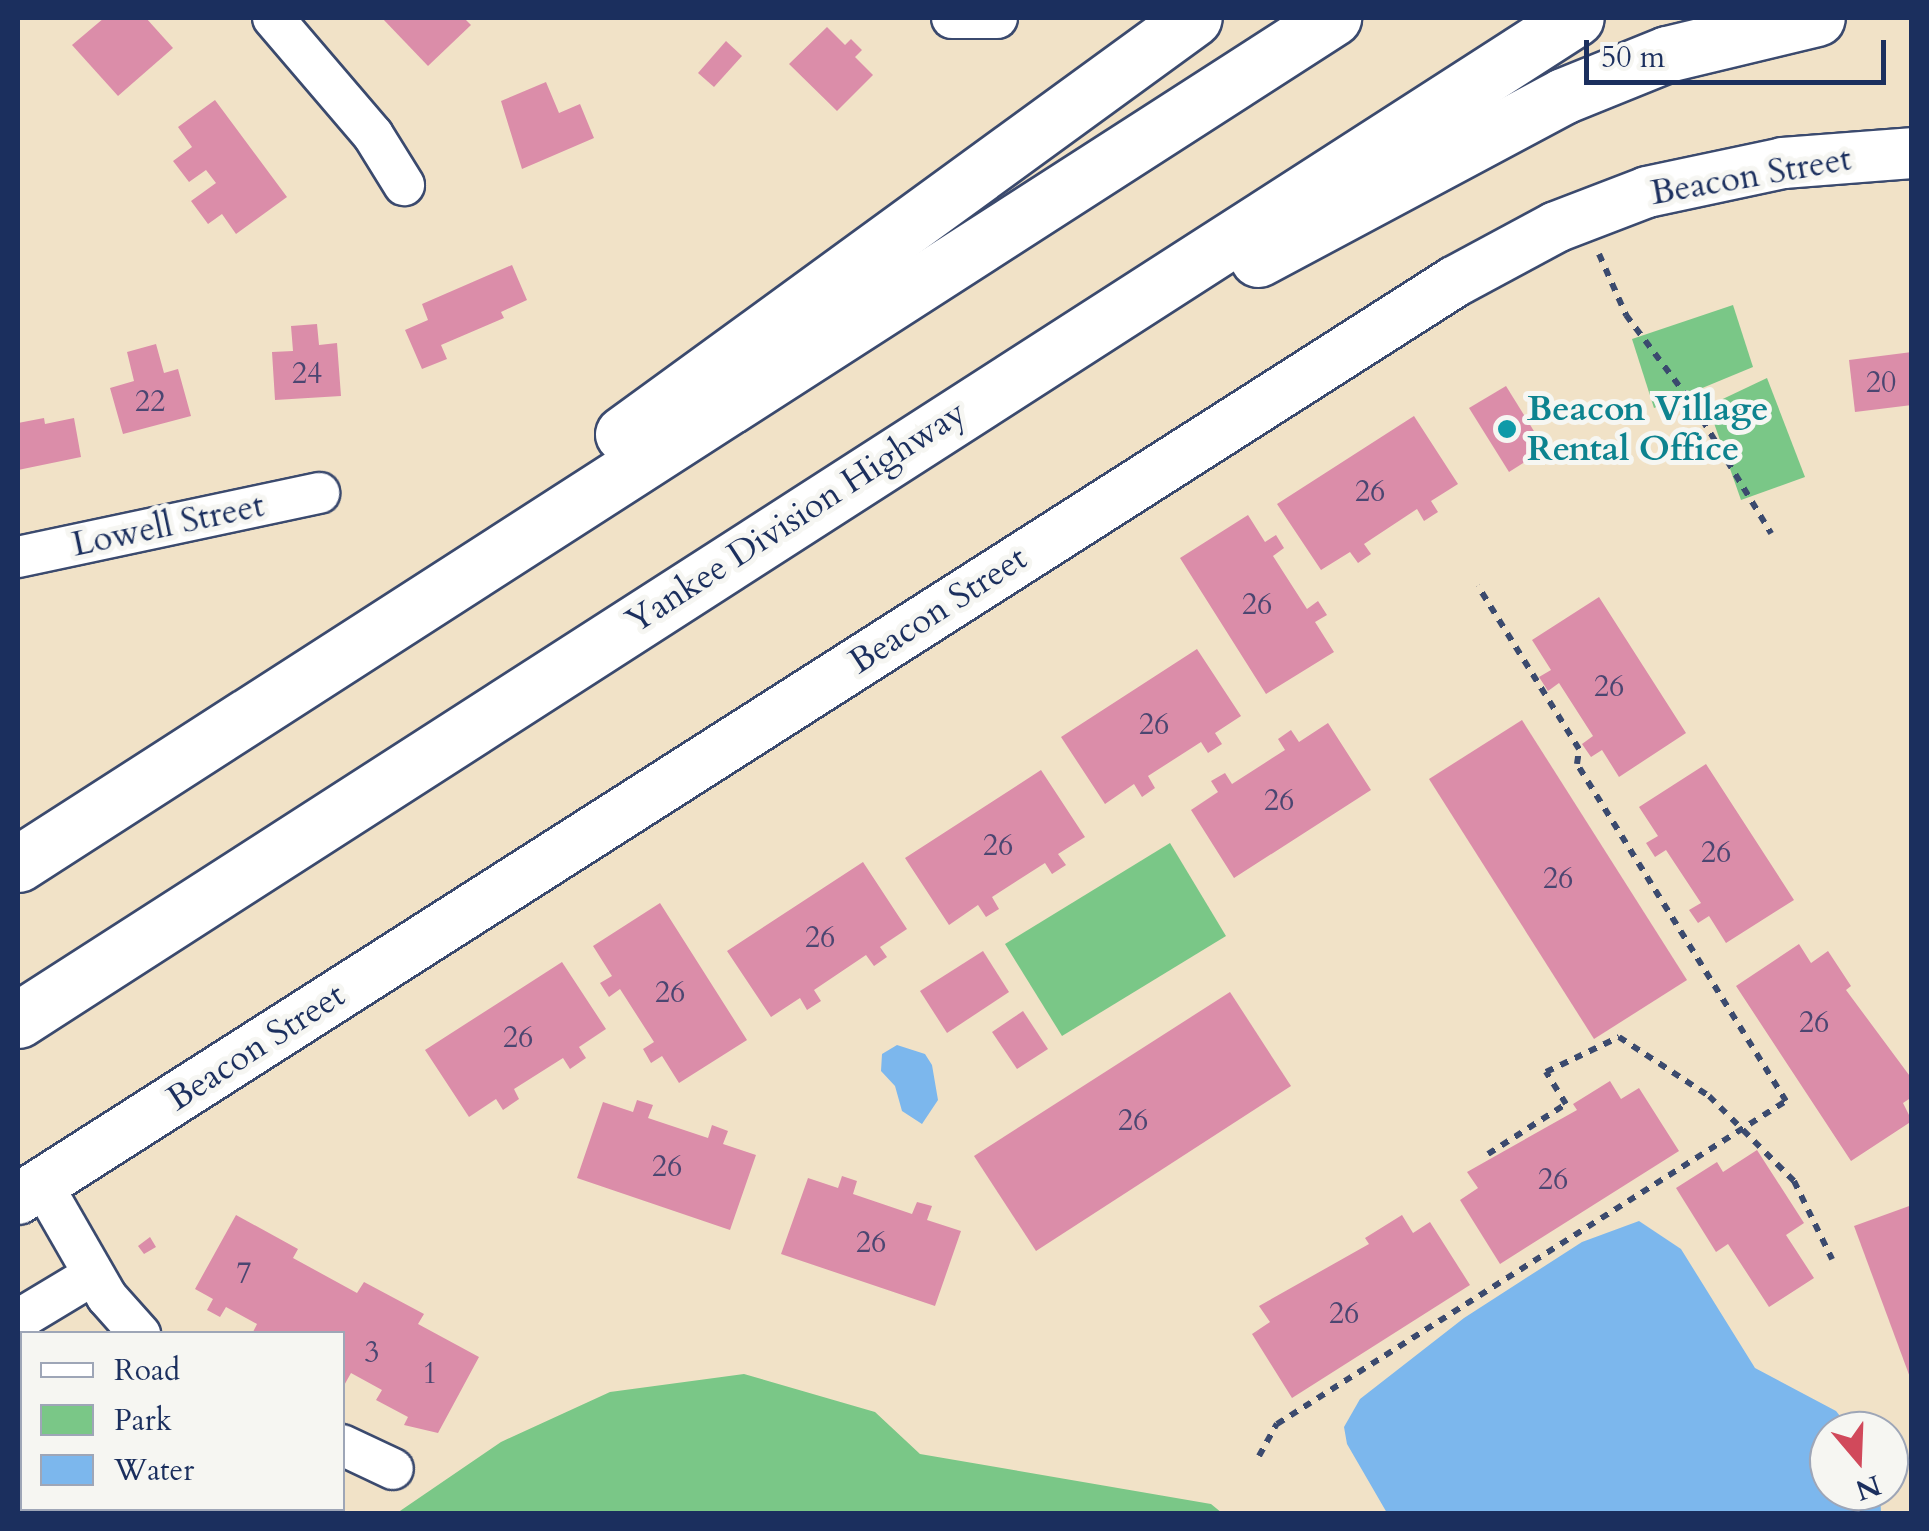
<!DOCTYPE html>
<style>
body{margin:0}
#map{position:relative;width:1929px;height:1531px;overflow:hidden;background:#f1e2c7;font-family:Cardo,serif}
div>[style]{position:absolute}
.green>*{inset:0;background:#7ac787}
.water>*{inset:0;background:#7cb7ed}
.building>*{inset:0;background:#db8da9}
.path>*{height:6px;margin-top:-3px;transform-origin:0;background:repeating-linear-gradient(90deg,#3b4a6e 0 8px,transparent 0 16px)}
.roads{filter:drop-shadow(2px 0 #3b4a6e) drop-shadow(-2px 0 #3b4a6e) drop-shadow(0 2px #3b4a6e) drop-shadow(0 -2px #3b4a6e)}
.minor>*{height:40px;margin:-20px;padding:0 20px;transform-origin:20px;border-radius:20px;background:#fff}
.tertiary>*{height:50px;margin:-25px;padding:0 25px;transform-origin:25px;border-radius:25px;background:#fff}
.motorway>*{height:55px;margin:-27.5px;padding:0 27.5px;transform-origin:27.5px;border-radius:27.5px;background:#fff}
.dots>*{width:28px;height:28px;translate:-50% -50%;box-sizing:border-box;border:5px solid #f6f6f2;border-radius:50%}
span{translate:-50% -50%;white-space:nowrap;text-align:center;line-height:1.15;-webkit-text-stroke:10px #f6f6f2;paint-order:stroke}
.number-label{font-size:30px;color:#4b4671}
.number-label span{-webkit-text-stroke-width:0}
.street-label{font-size:35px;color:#1b2f5e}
.culture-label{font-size:35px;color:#0d838f;font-weight:700}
.left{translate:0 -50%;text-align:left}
.frame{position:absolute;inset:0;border:20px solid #1b2f5e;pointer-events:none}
.legend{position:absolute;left:20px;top:1331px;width:325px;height:180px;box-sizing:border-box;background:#f6f6f2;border:2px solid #9ea6b7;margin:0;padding:12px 18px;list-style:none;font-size:30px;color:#1b2f5e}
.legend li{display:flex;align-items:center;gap:20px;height:50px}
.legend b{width:50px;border:2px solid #9ea6b7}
.north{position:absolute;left:1809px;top:1411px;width:100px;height:100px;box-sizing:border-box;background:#f6f6f2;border:2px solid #9ea6b7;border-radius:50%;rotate:161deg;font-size:28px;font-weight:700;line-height:40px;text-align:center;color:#1b2f5e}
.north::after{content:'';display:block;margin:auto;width:35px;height:45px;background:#d1495b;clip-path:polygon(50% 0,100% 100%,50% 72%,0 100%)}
.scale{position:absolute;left:1584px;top:40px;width:302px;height:45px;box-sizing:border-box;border:5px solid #1b2f5e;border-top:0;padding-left:12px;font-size:30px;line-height:35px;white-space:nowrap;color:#1b2f5e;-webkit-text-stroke:8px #f6f6f2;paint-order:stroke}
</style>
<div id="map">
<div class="green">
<i style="clip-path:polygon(1733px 305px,1753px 367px,1654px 408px,1632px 339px)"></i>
<i style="clip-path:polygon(1767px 378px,1805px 477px,1741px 500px,1708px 406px)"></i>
<i style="clip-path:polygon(1170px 843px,1226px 936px,1062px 1036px,1005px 944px)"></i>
<i style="clip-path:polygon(744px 1374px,875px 1412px,920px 1454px,1211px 1504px,1222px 1513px,397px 1513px,501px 1442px,610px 1392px)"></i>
</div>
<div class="water">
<i style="clip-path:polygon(897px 1045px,925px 1054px,932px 1065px,938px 1100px,922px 1124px,902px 1111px,895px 1086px,881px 1071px,882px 1054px)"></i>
<i style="clip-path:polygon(1639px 1221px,1681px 1249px,1755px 1368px,1836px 1411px,1852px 1431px,1829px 1431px,1829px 1491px,1880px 1491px,1881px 1513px,1387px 1513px,1347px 1444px,1344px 1427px,1360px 1399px,1464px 1318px,1582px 1242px)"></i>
</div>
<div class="building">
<i style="clip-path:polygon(104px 18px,146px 18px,173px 48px,118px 96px,72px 45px)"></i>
<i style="clip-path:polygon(382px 18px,464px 18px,471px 25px,428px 66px)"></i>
<i style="clip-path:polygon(827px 27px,845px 45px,851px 39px,862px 50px,855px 57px,873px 75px,837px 111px,789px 64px)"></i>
<i style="clip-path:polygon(726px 41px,742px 56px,714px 87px,698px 73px)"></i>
<i style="clip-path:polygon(546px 82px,559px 113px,580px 104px,594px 138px,522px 169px,501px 101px)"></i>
<i style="clip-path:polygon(215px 100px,287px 197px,236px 234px,222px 214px,208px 224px,191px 201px,216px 183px,206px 170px,189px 182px,173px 161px,192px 147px,178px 127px)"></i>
<i style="clip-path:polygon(512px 265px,527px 300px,501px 312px,504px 318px,441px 345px,447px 359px,422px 369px,405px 330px,428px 320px,422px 304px)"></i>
<i style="clip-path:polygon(317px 324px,319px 345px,337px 343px,341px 396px,275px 400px,272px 352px,293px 351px,291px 326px)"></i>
<i style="clip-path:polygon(156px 344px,164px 373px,178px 369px,191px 416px,123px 434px,110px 388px,134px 381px,127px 352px)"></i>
<i style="clip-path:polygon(1912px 352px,1912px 405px,1855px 412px,1849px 360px)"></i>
<i style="clip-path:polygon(1506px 386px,1545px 449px,1509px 472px,1469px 408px)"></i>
<i style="clip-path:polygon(1414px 416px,1458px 484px,1431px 501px,1438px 512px,1424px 521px,1417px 509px,1364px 544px,1371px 554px,1358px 563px,1350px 552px,1321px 570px,1277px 504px)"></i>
<i style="clip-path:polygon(44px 418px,45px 424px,74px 418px,81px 457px,18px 470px,18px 423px)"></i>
<i style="clip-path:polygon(1248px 515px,1265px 542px,1276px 535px,1284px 548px,1273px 556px,1307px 609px,1318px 601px,1327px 615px,1315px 622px,1334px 652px,1266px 694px,1180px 558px)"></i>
<i style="clip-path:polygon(1599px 597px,1686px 733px,1619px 777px,1602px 750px,1591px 757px,1582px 744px,1593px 736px,1559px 683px,1548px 691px,1539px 677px,1551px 670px,1532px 640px)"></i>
<i style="clip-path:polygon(1197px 649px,1241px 716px,1215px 733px,1222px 744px,1208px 753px,1201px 742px,1148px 776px,1155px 788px,1142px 797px,1134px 784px,1105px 804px,1061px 737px)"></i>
<i style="clip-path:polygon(1522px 720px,1687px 980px,1594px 1039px,1429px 779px)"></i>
<i style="clip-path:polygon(1328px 723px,1371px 790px,1234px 878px,1191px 810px,1218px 792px,1211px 781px,1225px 773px,1232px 784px,1285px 750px,1278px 739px,1291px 730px,1299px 742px)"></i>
<i style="clip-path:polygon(1706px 764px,1794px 900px,1726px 943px,1709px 916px,1698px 923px,1689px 910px,1701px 903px,1666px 850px,1655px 857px,1646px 843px,1658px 836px,1639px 807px)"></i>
<i style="clip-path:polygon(1041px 770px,1085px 837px,1058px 854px,1066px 865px,1052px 874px,1045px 863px,992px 897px,999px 909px,986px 917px,978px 905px,949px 925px,905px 858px)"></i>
<i style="clip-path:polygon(863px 862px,907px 929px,880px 947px,887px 957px,874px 966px,866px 955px,814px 990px,821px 1001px,807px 1010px,800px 998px,771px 1017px,727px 951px)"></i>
<i style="clip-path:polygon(660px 903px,747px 1040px,679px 1083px,662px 1056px,651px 1063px,643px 1049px,654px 1042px,620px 989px,609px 997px,600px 983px,612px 976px,593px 946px)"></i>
<i style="clip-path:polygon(1799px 944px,1811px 963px,1828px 951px,1851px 986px,1846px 990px,1912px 1079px,1912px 1097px,1903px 1103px,1912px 1121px,1851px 1161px,1736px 986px)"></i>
<i style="clip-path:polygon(983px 951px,1009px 992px,947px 1033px,920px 991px)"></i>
<i style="clip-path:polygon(562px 962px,606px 1029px,579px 1047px,586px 1058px,570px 1069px,563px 1058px,514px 1089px,519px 1099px,503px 1110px,496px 1099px,469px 1117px,425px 1050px)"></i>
<i style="clip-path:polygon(1230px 992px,1291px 1086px,1036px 1251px,974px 1156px)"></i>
<i style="clip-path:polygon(1023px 1011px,1048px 1049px,1017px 1069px,992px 1032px)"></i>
<i style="clip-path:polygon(1610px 1081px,1621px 1099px,1639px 1088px,1679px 1151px,1500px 1264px,1460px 1200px,1478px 1188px,1467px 1172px,1577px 1110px,1573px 1104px)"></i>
<i style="clip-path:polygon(637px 1100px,653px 1105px,648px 1118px,708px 1138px,712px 1125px,728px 1131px,723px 1144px,756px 1155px,730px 1230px,577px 1178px,603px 1102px,633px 1112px)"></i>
<i style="clip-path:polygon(1757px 1150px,1804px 1223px,1786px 1235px,1814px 1278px,1769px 1307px,1728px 1244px,1716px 1252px,1676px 1188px,1717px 1162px,1723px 1172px)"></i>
<i style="clip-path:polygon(842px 1176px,857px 1181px,853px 1194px,912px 1214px,917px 1202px,932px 1206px,927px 1220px,961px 1231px,935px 1306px,781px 1254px,808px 1178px,838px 1188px)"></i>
<i style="clip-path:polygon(1912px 1205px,1912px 1380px,1911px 1380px,1854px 1226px)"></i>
<i style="clip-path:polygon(236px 1215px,298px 1249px,293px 1258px,357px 1293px,364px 1282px,424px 1314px,418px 1324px,479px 1357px,438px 1433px,404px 1425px,408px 1417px,376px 1400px,382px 1390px,351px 1373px,342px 1389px,342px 1334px,252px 1334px,257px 1324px,226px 1307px,220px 1317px,207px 1310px,213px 1299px,195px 1289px)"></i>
<i style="clip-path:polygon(1402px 1215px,1413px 1233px,1430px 1222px,1470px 1285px,1292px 1398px,1252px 1334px,1270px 1322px,1259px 1306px,1369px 1244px,1365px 1238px)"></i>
<i style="clip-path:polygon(150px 1237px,156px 1247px,144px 1254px,138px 1246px)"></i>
<i style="clip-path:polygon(124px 1508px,282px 1508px,279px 1514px)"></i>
</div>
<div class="path">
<i style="left:1599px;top:254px;width:67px;rotate:66.1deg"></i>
<i style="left:1626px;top:315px;width:114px;rotate:53.2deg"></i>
<i style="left:1694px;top:406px;width:149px;rotate:58.8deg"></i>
<i style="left:1488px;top:1154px;width:93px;rotate:-32.7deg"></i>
<i style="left:1566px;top:1104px;width:38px;rotate:-122deg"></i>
<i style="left:1546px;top:1072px;width:81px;rotate:-25.6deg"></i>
<i style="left:1619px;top:1037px;width:108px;rotate:33.2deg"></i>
<i style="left:1709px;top:1096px;width:120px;rotate:45deg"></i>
<i style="left:1794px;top:1181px;width:87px;rotate:64deg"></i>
<i style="left:1259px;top:1456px;width:37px;rotate:-61deg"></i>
<i style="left:1277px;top:1424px;width:603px;rotate:-32.4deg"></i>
<i style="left:1786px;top:1101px;width:397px;rotate:-121.8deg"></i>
<i style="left:1577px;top:764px;width:15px;rotate:-82deg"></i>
<i style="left:1579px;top:749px;width:192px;rotate:-121.8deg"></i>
</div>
<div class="roads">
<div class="minor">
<i style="left:273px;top:18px;width:154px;rotate:49.5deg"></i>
<i style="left:373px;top:135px;width:59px;rotate:58.2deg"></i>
<i style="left:952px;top:18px;width:45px"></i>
<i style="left:18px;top:557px;width:308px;rotate:-12deg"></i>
<i style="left:42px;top:1184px;width:130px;rotate:60.1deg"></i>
<i style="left:107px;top:1297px;width:50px;rotate:48.3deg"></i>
<i style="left:18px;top:1320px;width:87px;rotate:-31deg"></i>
<i style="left:342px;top:1445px;width:56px;rotate:25.2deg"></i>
</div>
<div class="tertiary">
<i style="left:18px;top:1199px;width:1704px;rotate:-32.56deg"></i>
<i style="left:1454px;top:282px;width:116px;rotate:-28.3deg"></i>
<i style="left:1556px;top:227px;width:97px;rotate:-21deg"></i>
<i style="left:1647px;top:192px;width:139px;rotate:-12deg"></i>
<i style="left:1783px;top:163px;width:129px;rotate:-4.4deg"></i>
</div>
<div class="motorway">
<i style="left:1258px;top:259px;width:346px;rotate:-28.1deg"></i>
<i style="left:1563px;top:96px;width:112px;rotate:-22deg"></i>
<i style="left:1667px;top:54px;width:154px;rotate:-13.5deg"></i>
<i style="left:623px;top:434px;width:706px;rotate:-36.08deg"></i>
<i style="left:18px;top:864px;width:1564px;rotate:-32.76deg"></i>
<i style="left:18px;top:1020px;width:1852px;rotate:-32.75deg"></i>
</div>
</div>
<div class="dots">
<i style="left:1507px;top:429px;background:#0f9aa8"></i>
</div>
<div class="number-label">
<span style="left:307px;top:374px">24</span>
<span style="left:1881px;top:383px">20</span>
<span style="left:150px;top:402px">22</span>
<span style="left:1370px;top:492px">26</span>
<span style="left:1257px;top:605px">26</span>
<span style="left:1609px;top:687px">26</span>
<span style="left:1154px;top:725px">26</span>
<span style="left:1279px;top:801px">26</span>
<span style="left:998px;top:846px">26</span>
<span style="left:1716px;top:853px">26</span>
<span style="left:1558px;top:879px">26</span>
<span style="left:820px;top:938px">26</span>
<span style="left:670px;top:993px">26</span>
<span style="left:1814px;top:1023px">26</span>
<span style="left:518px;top:1038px">26</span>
<span style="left:1133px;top:1121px">26</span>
<span style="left:667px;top:1167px">26</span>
<span style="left:1553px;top:1180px">26</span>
<span style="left:871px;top:1243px">26</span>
<span style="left:244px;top:1274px">7</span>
<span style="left:1344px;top:1314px">26</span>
<span style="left:372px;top:1353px">3</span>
<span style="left:430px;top:1374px">1</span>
</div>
<div class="street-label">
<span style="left:1751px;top:176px;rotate:-10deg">Beacon Street</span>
<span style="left:796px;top:517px;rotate:-33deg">Yankee Division Highway</span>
<span style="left:168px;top:525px;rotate:-12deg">Lowell Street</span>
<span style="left:938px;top:610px;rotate:-33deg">Beacon Street</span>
<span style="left:256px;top:1047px;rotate:-33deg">Beacon Street</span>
</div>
<div class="culture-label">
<span class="left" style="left:1527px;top:429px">Beacon Village<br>Rental Office</span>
</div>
<div class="frame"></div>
<ul class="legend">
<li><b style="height:12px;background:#fff"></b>Road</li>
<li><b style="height:28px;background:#7ac787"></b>Park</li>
<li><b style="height:28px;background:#7cb7ed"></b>Water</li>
</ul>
<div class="north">N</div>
<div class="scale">50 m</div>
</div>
